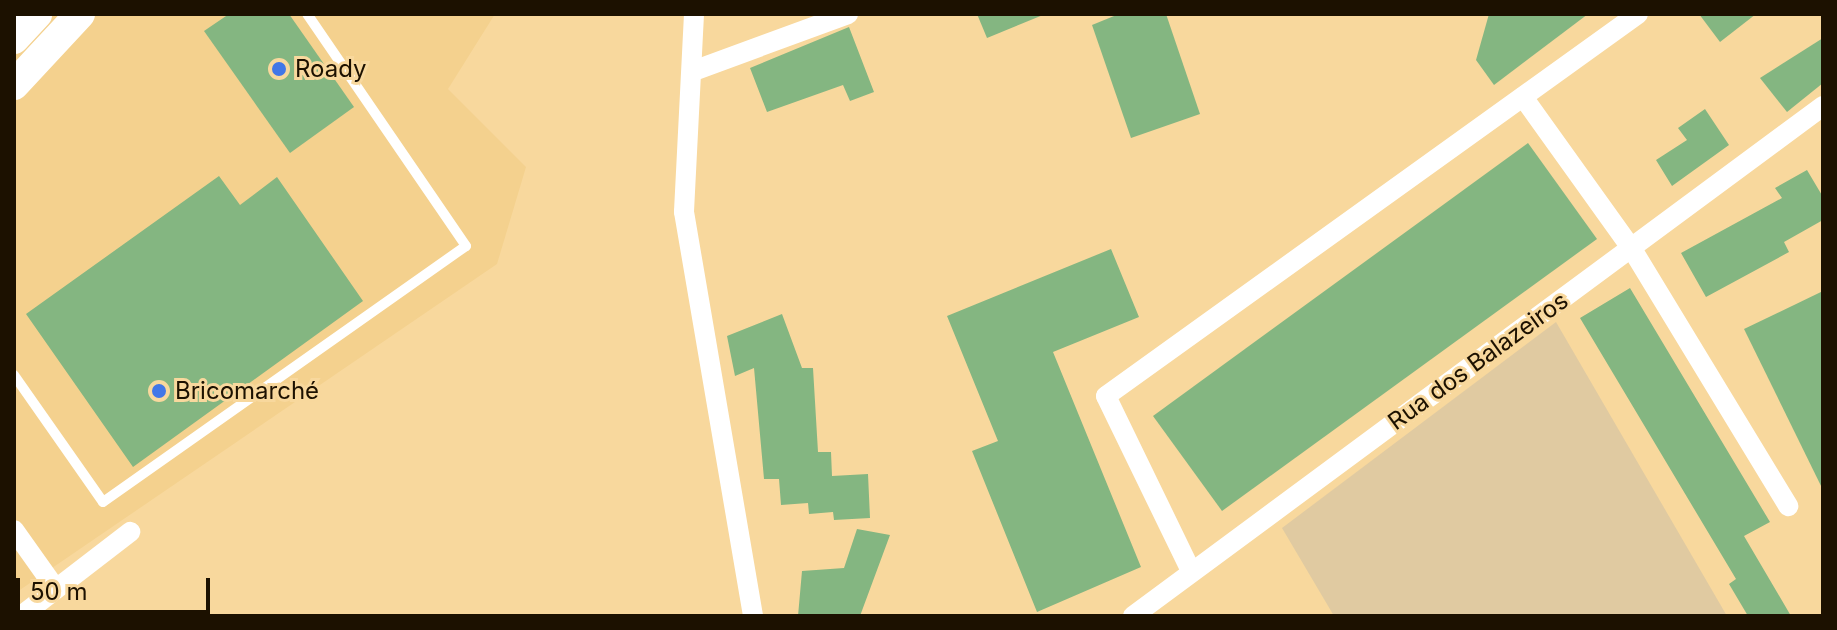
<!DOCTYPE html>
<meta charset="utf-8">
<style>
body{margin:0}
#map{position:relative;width:1837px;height:630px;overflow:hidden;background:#f8d89d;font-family:Inter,sans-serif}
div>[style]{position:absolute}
.built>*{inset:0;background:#f4d18e}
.green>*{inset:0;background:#e0caa1}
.building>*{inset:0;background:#84b681}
.service>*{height:10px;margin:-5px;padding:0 5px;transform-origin:5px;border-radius:5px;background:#fff}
.minor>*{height:20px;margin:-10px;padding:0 10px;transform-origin:10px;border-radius:10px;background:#fff}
.secondary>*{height:30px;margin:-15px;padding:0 15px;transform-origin:15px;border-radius:15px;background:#fff}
.dots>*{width:22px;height:22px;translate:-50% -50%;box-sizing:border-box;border:4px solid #f8d89d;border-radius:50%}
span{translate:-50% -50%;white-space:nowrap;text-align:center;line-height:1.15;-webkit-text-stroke:6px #f8d89d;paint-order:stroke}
.poi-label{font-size:24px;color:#1c1100}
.left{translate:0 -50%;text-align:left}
.street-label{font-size:24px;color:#1c1100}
.frame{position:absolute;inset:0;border:16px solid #1c1100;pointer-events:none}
.scale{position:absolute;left:16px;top:578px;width:194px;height:36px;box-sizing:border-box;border:4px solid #1c1100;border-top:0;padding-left:10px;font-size:24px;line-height:28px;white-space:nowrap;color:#1c1100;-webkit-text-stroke:6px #f8d89d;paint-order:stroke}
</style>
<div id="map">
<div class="built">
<i style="clip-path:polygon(14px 14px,495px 14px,448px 89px,526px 167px,497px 264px,14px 594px)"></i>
</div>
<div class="green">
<i style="clip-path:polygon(1556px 322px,1727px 616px,1334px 616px,1282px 528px)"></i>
</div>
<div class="building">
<i style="clip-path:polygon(229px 14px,289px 14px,354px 107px,290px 153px,204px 31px)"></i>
<i style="clip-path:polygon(977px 14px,1043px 14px,1043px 15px,987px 38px)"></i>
<i style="clip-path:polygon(1119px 14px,1166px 14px,1200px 114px,1131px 138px,1092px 25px)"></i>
<i style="clip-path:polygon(1489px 14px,1588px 14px,1494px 85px,1476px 60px)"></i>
<i style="clip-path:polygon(1699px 14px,1756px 14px,1720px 42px)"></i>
<i style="clip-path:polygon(849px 27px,874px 92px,850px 101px,843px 85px,767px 112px,750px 68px)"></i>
<i style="clip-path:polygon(1823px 38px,1823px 83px,1787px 112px,1760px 78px)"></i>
<i style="clip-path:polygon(1705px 109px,1729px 145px,1672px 186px,1656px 160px,1687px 140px,1678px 128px)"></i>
<i style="clip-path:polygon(1528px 143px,1597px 239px,1222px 511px,1153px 416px)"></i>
<i style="clip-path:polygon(1807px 170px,1823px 197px,1823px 220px,1784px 242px,1789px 252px,1706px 297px,1681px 253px,1782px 198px,1775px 188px)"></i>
<i style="clip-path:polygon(219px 176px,240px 205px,277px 177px,363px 301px,133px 467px,26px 314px)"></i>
<i style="clip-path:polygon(1111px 249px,1139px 317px,1053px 352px,1141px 567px,1037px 612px,972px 451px,998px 441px,947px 316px)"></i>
<i style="clip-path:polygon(1630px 288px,1770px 522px,1744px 536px,1791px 616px,1748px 616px,1729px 584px,1736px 579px,1580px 318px)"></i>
<i style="clip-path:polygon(1823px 291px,1823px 490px,1744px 329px)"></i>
<i style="clip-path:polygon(782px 314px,802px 368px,813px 368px,818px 452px,831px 452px,832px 476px,868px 474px,870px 518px,834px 520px,833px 512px,809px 514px,808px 503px,781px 505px,779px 479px,764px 479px,754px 368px,735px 376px,727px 336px)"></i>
<i style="clip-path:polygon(857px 529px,890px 535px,860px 616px,798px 616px,802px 571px,844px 568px)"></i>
</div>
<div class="service">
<i style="left:14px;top:375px;width:155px;rotate:55deg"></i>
<i style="left:103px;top:502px;width:444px;rotate:-35.2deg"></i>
<i style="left:466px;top:246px;width:281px;rotate:-124.4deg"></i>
</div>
<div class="minor">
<i style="left:694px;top:14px;width:198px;rotate:92.9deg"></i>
<i style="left:684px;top:212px;width:410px;rotate:80.3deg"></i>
<i style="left:696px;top:70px;width:162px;rotate:-20.2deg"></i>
<i style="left:1523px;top:97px;width:187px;rotate:54.4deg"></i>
<i style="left:1632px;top:249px;width:301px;rotate:58.7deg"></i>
<i style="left:14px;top:530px;width:72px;rotate:54.6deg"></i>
<i style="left:1190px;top:569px;width:192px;rotate:-115.9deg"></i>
<i style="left:1106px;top:396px;width:655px;rotate:-35.68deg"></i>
<i style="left:21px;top:616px;width:138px;rotate:-37.6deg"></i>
<i style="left:1133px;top:616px;width:858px;rotate:-36.47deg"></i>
</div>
<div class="secondary">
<i style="left:14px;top:39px;width:34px;rotate:-47deg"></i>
<i style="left:14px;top:85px;width:97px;rotate:-47.1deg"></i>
</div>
<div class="dots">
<i style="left:279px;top:69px;background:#4277e7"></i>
<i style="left:159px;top:391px;background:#4277e7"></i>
</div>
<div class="poi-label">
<span class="left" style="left:295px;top:69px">Roady</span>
<span class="left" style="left:175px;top:391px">Bricomarché</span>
</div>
<div class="street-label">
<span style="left:1478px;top:361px;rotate:-36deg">Rua dos Balazeiros</span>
</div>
<div class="frame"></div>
<div class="scale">50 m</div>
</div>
